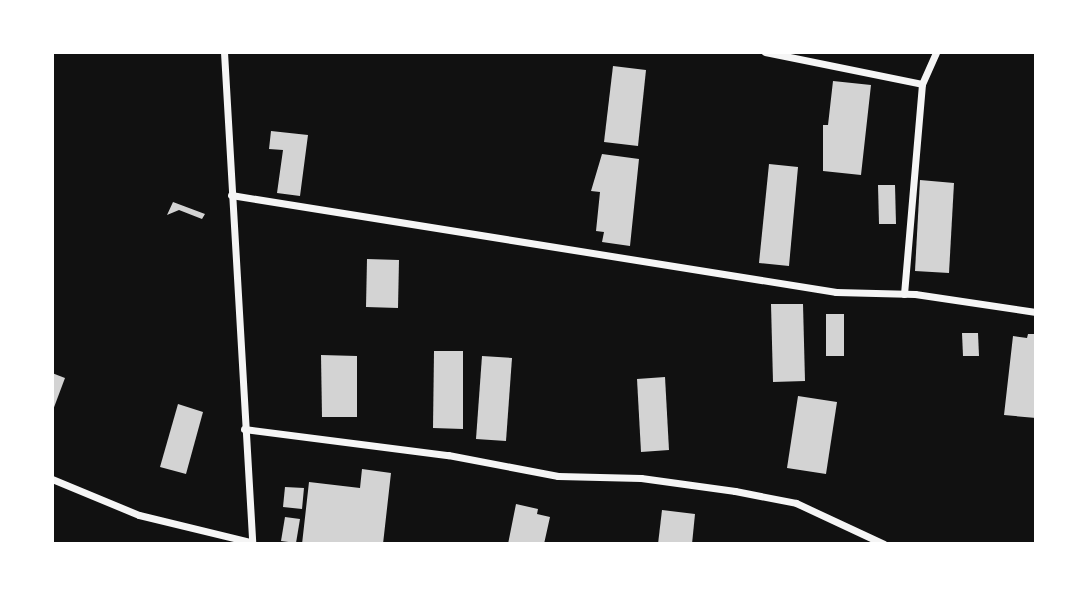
<!DOCTYPE html>
<style>
body{margin:0}
#map{position:relative;width:1088px;height:596px;overflow:hidden;background:#111;font-family:Cabin,sans-serif}
div>[style]{position:absolute}
.building>*{inset:0;background:#d3d3d3}
.minor>*{height:7px;margin:-3.5px;padding:0 3.5px;transform-origin:3.5px;border-radius:3.5px;background:#f5f5f5}
span{translate:-50% -50%;white-space:nowrap;text-align:center;line-height:1.15;-webkit-text-stroke:5px #fff;paint-order:stroke}
.frame{position:absolute;inset:0;border:54px solid #fff;pointer-events:none}
</style>
<div id="map">
<div class="building">
<i style="clip-path:polygon(613px 66px,646px 70px,638px 146px,604px 142px)"></i>
<i style="clip-path:polygon(833px 81px,871px 85px,861px 175px,823px 171px,823px 125px,828px 125px)"></i>
<i style="clip-path:polygon(271px 131px,308px 135px,300px 196px,277px 193px,283px 150px,269px 149px)"></i>
<i style="clip-path:polygon(602px 154px,639px 159px,630px 246px,602px 242px,604px 232px,596px 231px,600px 192px,591px 191px)"></i>
<i style="clip-path:polygon(769px 164px,798px 167px,789px 266px,759px 263px)"></i>
<i style="clip-path:polygon(920px 180px,954px 183px,949px 273px,915px 271px)"></i>
<i style="clip-path:polygon(878px 185px,895px 185px,896px 224px,879px 224px)"></i>
<i style="clip-path:polygon(173px 202px,205px 214px,202px 219px,179px 210px,167px 215px)"></i>
<i style="clip-path:polygon(367px 259px,399px 260px,398px 308px,366px 307px)"></i>
<i style="clip-path:polygon(771px 304px,803px 304px,805px 381px,773px 382px)"></i>
<i style="clip-path:polygon(826px 314px,844px 314px,844px 356px,826px 356px)"></i>
<i style="clip-path:polygon(962px 333px,978px 333px,979px 356px,963px 356px)"></i>
<i style="clip-path:polygon(1028px 334px,1036px 334px,1036px 418px,1004px 415px,1013px 336px,1027px 338px)"></i>
<i style="clip-path:polygon(434px 351px,463px 351px,463px 429px,433px 428px)"></i>
<i style="clip-path:polygon(321px 355px,357px 356px,357px 417px,322px 417px)"></i>
<i style="clip-path:polygon(482px 356px,512px 358px,506px 441px,476px 439px)"></i>
<i style="clip-path:polygon(52px 373px,65px 378px,53px 410px,52px 410px)"></i>
<i style="clip-path:polygon(665px 377px,669px 450px,641px 452px,637px 379px)"></i>
<i style="clip-path:polygon(798px 396px,837px 402px,826px 474px,787px 468px)"></i>
<i style="clip-path:polygon(178px 404px,203px 412px,186px 474px,160px 467px)"></i>
<i style="clip-path:polygon(362px 469px,391px 473px,383px 544px,302px 544px,309px 482px,360px 488px)"></i>
<i style="clip-path:polygon(285px 487px,304px 488px,302px 509px,283px 507px)"></i>
<i style="clip-path:polygon(516px 504px,538px 509px,537px 514px,550px 517px,544px 544px,508px 544px)"></i>
<i style="clip-path:polygon(662px 510px,695px 514px,692px 544px,658px 544px)"></i>
<i style="clip-path:polygon(285px 517px,300px 519px,296px 543px,281px 541px)"></i>
</div>
<div class="minor">
<i style="left:224px;top:52px;width:493px;rotate:86.7deg"></i>
<i style="left:765px;top:52px;width:160px;rotate:11.5deg"></i>
<i style="left:231px;top:195px;width:613px;rotate:9.11deg"></i>
<i style="left:836px;top:292px;width:79px;rotate:1.5deg"></i>
<i style="left:915px;top:294px;width:122px;rotate:8.5deg"></i>
<i style="left:904px;top:294px;width:211px;rotate:-85.1deg"></i>
<i style="left:922px;top:84px;width:35px;rotate:-66deg"></i>
<i style="left:244px;top:429px;width:206px;rotate:7.3deg"></i>
<i style="left:448px;top:455px;width:112px;rotate:10.8deg"></i>
<i style="left:558px;top:476px;width:83px;rotate:1.4deg"></i>
<i style="left:641px;top:478px;width:95px;rotate:7.9deg"></i>
<i style="left:735px;top:491px;width:62px;rotate:11.1deg"></i>
<i style="left:796px;top:503px;width:97px;rotate:25deg"></i>
<i style="left:52px;top:479px;width:94px;rotate:22.5deg"></i>
<i style="left:139px;top:515px;width:115px;rotate:13.6deg"></i>
</div>
<div class="frame"></div>
</div>
